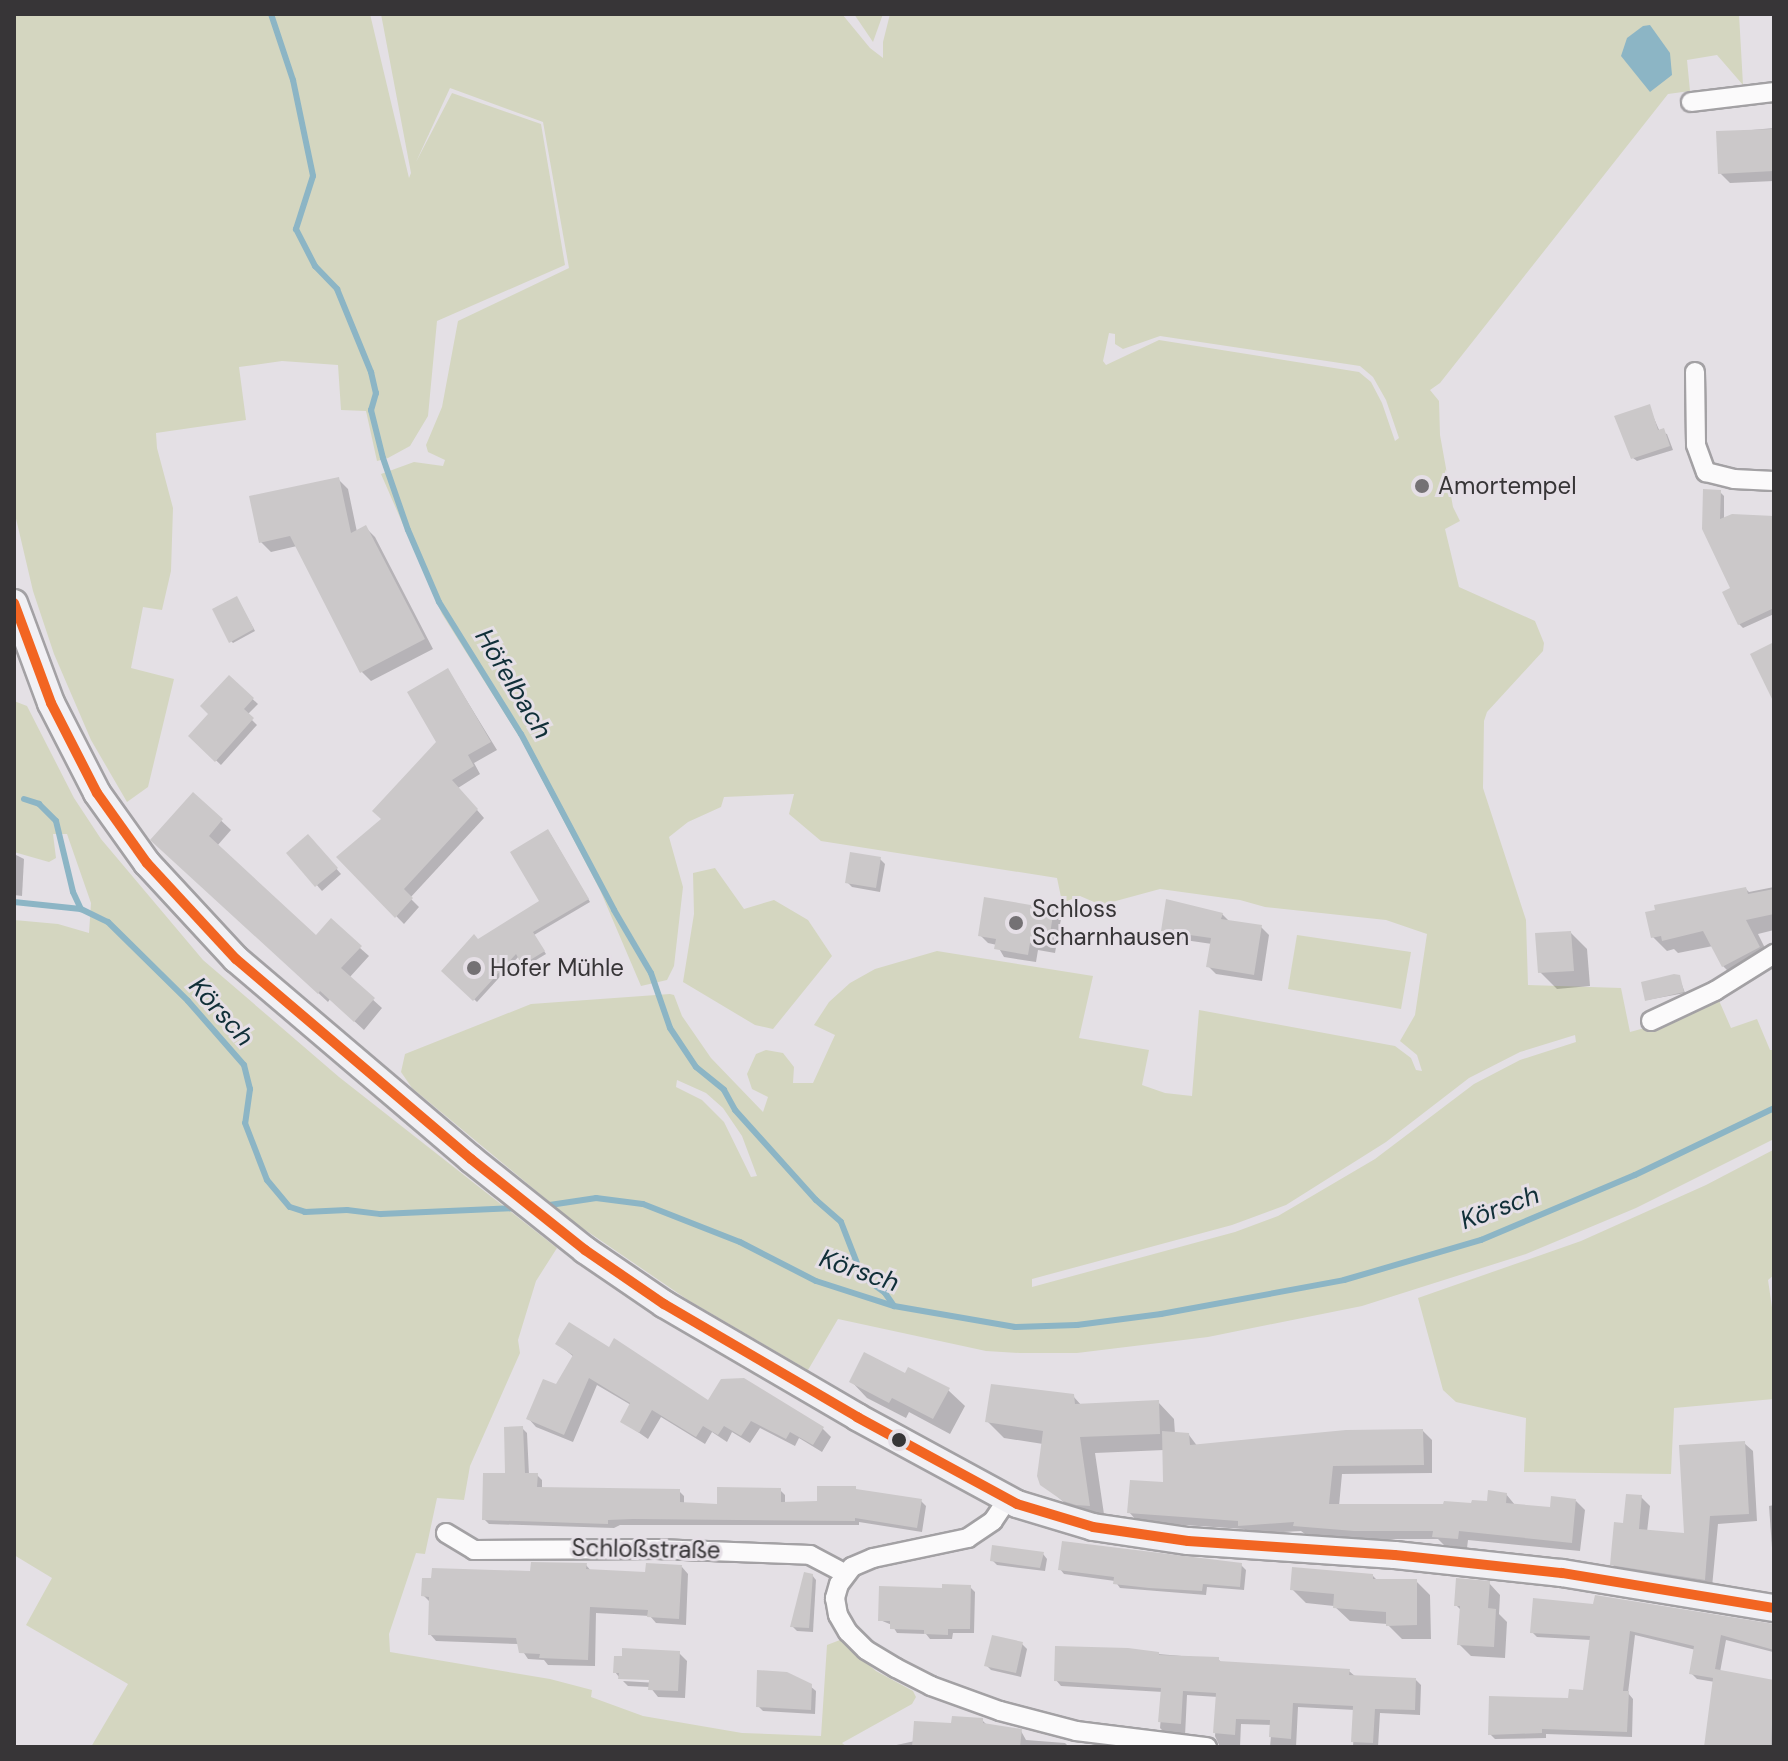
<!DOCTYPE html>
<meta charset="utf-8">
<style>
body{margin:0}
#map{position:relative;width:1788px;height:1761px;overflow:hidden;background:#e4e0e5;font-family:"DM Sans",sans-serif}
div>[style]{position:absolute}
.green>*{inset:0;background:#d4d6c0}
.water>*{inset:0;background:#8cb5c5}
.shadow>*{inset:0;background:#0003}
.stream>*{height:6px;margin:-3px;padding:0 3px;transform-origin:3px;border-radius:3px;background:#8cb5c5}
.building>*{inset:0;background:#cbc8c9}
.roads{filter:drop-shadow(2px 0 #a3a1a4) drop-shadow(-2px 0 #a3a1a4) drop-shadow(0 2px #a3a1a4) drop-shadow(0 -2px #a3a1a4)}
.street>*{height:18px;margin:-9px;padding:0 9px;transform-origin:9px;border-radius:9px;background:#fbfafb}
.secondary>*{height:26px;margin:-13px;padding:0 13px;transform-origin:13px;border-radius:13px;background:#f1f0f4}
.bus-1>*{height:10px;margin:-5px;padding:0 5px;transform-origin:5px;border-radius:5px;background:#f26522}
.dots>*{width:22px;height:22px;translate:-50% -50%;box-sizing:border-box;border:4px solid #e5dfe6;border-radius:50%}
span{translate:-50% -50%;white-space:nowrap;text-align:center;line-height:1.15;-webkit-text-stroke:6px #e5dfe6;paint-order:stroke}
.poi-label{font-size:24px;color:#373537}
.left{translate:0 -50%;text-align:left}
.street-label{font-size:24px;color:#373537}
.water-label{font-size:26px;color:#102f38;font-style:italic}
.frame{position:absolute;inset:0;border:16px solid #373537;pointer-events:none}
</style>
<div id="map">
<div class="green">
<i style="clip-path:polygon(evenodd,14px 14px,370px 14px,409px 178px,411px 173px,381px 14px,842px 14px,870px 48px,883px 58px,883px 42px,890px 14px,1739px 14px,1743px 85px,1717px 55px,1687px 60px,1690px 91px,1668px 94px,1440px 383px,1430px 390px,1439px 401px,1440px 435px,1453px 507px,1460px 521px,1445px 529px,1459px 587px,1535px 621px,1544px 643px,1543px 651px,1487px 712px,1484px 721px,1483px 788px,1526px 920px,1528px 985px,1621px 988px,1630px 1032px,1652px 1026px,1717px 996px,1731px 1028px,1757px 1019px,1770px 1050px,1774px 1050px,1774px 1139px,1636px 1208px,1526px 1254px,1362px 1306px,1208px 1337px,1077px 1353px,1020px 1353px,986px 1351px,838px 1319px,808px 1370px,688px 1300px,575px 1223px,412px 1088px,401px 1072px,405px 1054px,531px 1004px,670px 994px,674px 995px,682px 1016px,711px 1058px,763px 1112px,768px 1097px,752px 1089px,747px 1074px,756px 1054px,766px 1050px,783px 1053px,794px 1067px,793px 1083px,813px 1083px,835px 1035px,814px 1025px,829px 1002px,850px 983px,875px 969px,937px 951px,1093px 976px,1079px 1038px,1149px 1050px,1142px 1085px,1165px 1093px,1192px 1096px,1199px 1010px,1395px 1046px,1411px 1058px,1416px 1070px,1422px 1071px,1417px 1055px,1400px 1041px,1415px 1015px,1427px 934px,1386px 920px,1265px 907px,1240px 900px,1160px 889px,1101px 905px,1080px 896px,1067px 901px,1061px 897px,1057px 878px,821px 841px,789px 814px,794px 794px,724px 797px,721px 807px,688px 822px,669px 837px,683px 887px,674px 966px,667px 980px,641px 986px,600px 890px,522px 741px,442px 614px,381px 474px,414px 462px,443px 466px,445px 460px,428px 452px,426px 445px,442px 407px,458px 321px,569px 268px,543px 122px,450px 88px,416px 162px,452px 93px,541px 124px,565px 265px,437px 321px,428px 416px,410px 446px,388px 458px,377px 461px,366px 411px,341px 410px,338px 365px,282px 361px,239px 367px,246px 420px,156px 433px,157px 448px,173px 508px,171px 571px,162px 610px,143px 607px,131px 668px,174px 679px,148px 787px,127px 802px,91px 740px,54px 654px,33px 591px,14px 510px,14px 14px,1109px 333px,1115px 334px,1115px 344px,1123px 349px,1160px 336px,1360px 366px,1373px 377px,1386px 400px,1399px 438px,1395px 441px,1382px 403px,1371px 382px,1359px 372px,1159px 340px,1106px 365px,1103px 361px,1109px 333px,14px 14px,1575px 1035px,1576px 1042px,1520px 1060px,1474px 1084px,1375px 1159px,1278px 1216px,1235px 1232px,1032px 1287px,1032px 1279px,1232px 1225px,1286px 1205px,1386px 1142px,1469px 1078px,1520px 1052px,1575px 1035px,14px 14px,677px 1080px,706px 1093px,723px 1108px,742px 1136px,757px 1176px,751px 1177px,724px 1122px,702px 1100px,676px 1087px,677px 1080px)"></i>
<i style="clip-path:polygon(854px 14px,883px 14px,873px 42px)"></i>
<i style="clip-path:polygon(14px 701px,27px 706px,74px 798px,101px 839px,203px 960px,339px 1077px,557px 1248px,536px 1281px,518px 1340px,520px 1353px,470px 1466px,464px 1500px,437px 1498px,425px 1554px,416px 1553px,389px 1634px,390px 1652px,550px 1679px,592px 1690px,591px 1697px,643px 1716px,742px 1733px,821px 1736px,827px 1645px,840px 1640px,876px 1671px,913px 1691px,916px 1697px,912px 1704px,842px 1743px,847px 1747px,91px 1747px,128px 1684px,26px 1625px,52px 1578px,14px 1555px,14px 920px,58px 924px,89px 933px,91px 903px,67px 834px,53px 834px,56px 858px,49px 862px,14px 852px)"></i>
<i style="clip-path:polygon(715px 868px,744px 909px,774px 900px,808px 920px,832px 956px,773px 1029px,755px 1025px,683px 982px,694px 914px,693px 873px)"></i>
<i style="clip-path:polygon(1297px 935px,1411px 952px,1401px 1009px,1288px 989px)"></i>
<i style="clip-path:polygon(1773px 1150px,1774px 1275px,1768px 1280px,1774px 1321px,1774px 1399px,1674px 1408px,1671px 1474px,1524px 1472px,1526px 1418px,1456px 1402px,1443px 1390px,1418px 1298px,1581px 1241px,1706px 1185px)"></i>
</div>
<div class="water">
<i style="clip-path:polygon(1650px 25px,1670px 53px,1672px 75px,1650px 92px,1621px 56px,1627px 38px,1643px 26px)"></i>
</div>
<div class="shadow">
<i style="clip-path:polygon(1774px 128px,1774px 181px,1730px 183px,1720px 173px,1718px 133px)"></i>
<i style="clip-path:polygon(1649px 407px,1660px 432px,1667px 434px,1673px 450px,1637px 461px,1633px 458px)"></i>
<i style="clip-path:polygon(338px 479px,348px 489px,357px 532px,365px 527px,375px 537px,433px 649px,371px 681px,361px 671px,297px 546px,271px 552px,261px 542px)"></i>
<i style="clip-path:polygon(1720px 492px,1724px 496px,1724px 520px,1774px 518px,1774px 602px,1770px 603px,1774px 614px,1743px 628px,1739px 624px,1733px 589px,1704px 529px)"></i>
<i style="clip-path:polygon(238px 600px,255px 631px,233px 643px,231px 641px)"></i>
<i style="clip-path:polygon(448px 670px,497px 750px,474px 763px,480px 774px,458px 788px,484px 818px,410px 898px,419px 907px,404px 924px,339px 858px,383px 820px,438px 742px)"></i>
<i style="clip-path:polygon(230px 678px,258px 704px,247px 715px,257px 725px,221px 765px,190px 736px,211px 715px)"></i>
<i style="clip-path:polygon(193px 794px,231px 830px,217px 846px,317px 938px,360px 948px,369px 956px,349px 978px,382px 1008px,364px 1030px,330px 999px,328px 1002px,162px 849px)"></i>
<i style="clip-path:polygon(551px 835px,590px 902px,534px 935px,546px 954px,526px 966px,519px 956px,477px 1002px,443px 970px,542px 902px)"></i>
<i style="clip-path:polygon(308px 836px,341px 874px,322px 891px,289px 853px)"></i>
<i style="clip-path:polygon(14px 854px,24px 859px,22px 896px,14px 895px)"></i>
<i style="clip-path:polygon(880px 859px,885px 864px,880px 892px,852px 887px,847px 882px)"></i>
<i style="clip-path:polygon(1774px 887px,1774px 930px,1758px 934px,1772px 962px,1737px 980px,1723px 966px,1713px 946px,1678px 953px,1674px 949px,1667px 951px,1653px 937px,1746px 889px,1749px 892px)"></i>
<i style="clip-path:polygon(1053px 911px,1061px 919px,1055px 953px,1038px 950px,1036px 962px,1004px 957px,997px 945px,988px 943px,980px 935px)"></i>
<i style="clip-path:polygon(1222px 914px,1230px 922px,1261px 927px,1269px 935px,1262px 981px,1216px 974px,1208px 966px,1212px 944px,1171px 938px,1163px 930px)"></i>
<i style="clip-path:polygon(1571px 933px,1587px 949px,1590px 986px,1557px 989px,1540px 972px)"></i>
<i style="clip-path:polygon(1679px 977px,1685px 993px,1647px 1000px)"></i>
<i style="clip-path:polygon(558px 1344px,610px 1350px,708px 1402px,823px 1429px,831px 1437px,822px 1452px,799px 1438px,795px 1446px,760px 1428px,750px 1443px,732px 1432px,727px 1442px,712px 1432px,705px 1444px,661px 1417px,648px 1439px,622px 1421px,631px 1405px,597px 1385px,573px 1442px,536px 1427px,528px 1418px,557px 1387px,574px 1357px)"></i>
<i style="clip-path:polygon(851px 1381px,948px 1390px,965px 1406px,950px 1434px,909px 1412px,906px 1418px,867px 1398px)"></i>
<i style="clip-path:polygon(1073px 1396px,1082px 1406px,1158px 1402px,1174px 1419px,1175px 1434px,1189px 1435px,1198px 1447px,1423px 1431px,1432px 1440px,1432px 1473px,1342px 1474px,1339px 1506px,1473px 1505px,1489px 1503px,1506px 1494px,1515px 1505px,1552px 1509px,1576px 1501px,1585px 1510px,1580px 1551px,1468px 1540px,1467px 1548px,1444px 1545px,1438px 1539px,1364px 1539px,1305px 1534px,1301px 1531px,1249px 1534px,1244px 1529px,1138px 1522px,1129px 1512px,1165px 1485px,1164px 1450px,1095px 1453px,1105px 1521px,1081px 1517px,1042px 1483px,1043px 1444px,1004px 1438px,988px 1422px)"></i>
<i style="clip-path:polygon(522px 1428px,527px 1433px,529px 1475px,537px 1475px,542px 1480px,542px 1489px,679px 1491px,684px 1496px,684px 1505px,719px 1506px,780px 1490px,785px 1495px,785px 1504px,819px 1503px,859px 1492px,921px 1501px,926px 1506px,922px 1532px,859px 1522px,859px 1525px,620px 1525px,614px 1528px,489px 1524px,484px 1519px,508px 1475px)"></i>
<i style="clip-path:polygon(1744px 1443px,1753px 1451px,1757px 1521px,1718px 1524px,1712px 1587px,1621px 1572px,1612px 1564px,1625px 1525px,1641px 1497px,1650px 1506px,1647px 1532px,1686px 1535px)"></i>
<i style="clip-path:polygon(1774px 1505px,1774px 1575px,1769px 1506px)"></i>
<i style="clip-path:polygon(1043px 1554px,1047px 1559px,1045px 1571px,997px 1565px,992px 1560px)"></i>
<i style="clip-path:polygon(586px 1565px,592px 1572px,647px 1574px,682px 1567px,688px 1574px,686px 1625px,656px 1623px,650px 1616px,596px 1613px,595px 1666px,548px 1665px,544px 1660px,528px 1659px,518px 1644px,436px 1641px,430px 1634px,431px 1603px,423px 1595px)"></i>
<i style="clip-path:polygon(1241px 1565px,1246px 1570px,1244px 1590px,1207px 1587px,1206px 1595px,1120px 1588px,1115px 1581px,1064px 1574px,1060px 1569px)"></i>
<i style="clip-path:polygon(812px 1575px,816px 1580px,813px 1632px,797px 1631px,793px 1627px)"></i>
<i style="clip-path:polygon(1373px 1576px,1378px 1581px,1416px 1581px,1430px 1595px,1431px 1639px,1402px 1639px,1387px 1624px,1350px 1621px,1334px 1606px,1306px 1603px,1292px 1589px)"></i>
<i style="clip-path:polygon(1489px 1583px,1500px 1595px,1499px 1614px,1507px 1622px,1505px 1658px,1471px 1656px,1459px 1644px,1462px 1611px,1456px 1605px)"></i>
<i style="clip-path:polygon(970px 1587px,975px 1592px,974px 1633px,953px 1633px,952px 1639px,930px 1639px,926px 1634px,897px 1633px,892px 1625px,880px 1620px,944px 1590px)"></i>
<i style="clip-path:polygon(1774px 1625px,1773px 1652px,1726px 1640px,1720px 1672px,1774px 1682px,1774px 1747px,1706px 1747px,1715px 1682px,1697px 1679px,1691px 1673px,1696px 1650px,1635px 1635px,1628px 1693px,1633px 1699px,1632px 1737px,1546px 1734px,1546px 1738px,1495px 1739px,1490px 1734px,1585px 1692px,1591px 1640px,1537px 1637px,1532px 1632px)"></i>
<i style="clip-path:polygon(1022px 1644px,1027px 1649px,1021px 1677px,991px 1670px,986px 1665px)"></i>
<i style="clip-path:polygon(679px 1653px,687px 1661px,685px 1698px,658px 1697px,650px 1687px,628px 1686px,623px 1681px,658px 1683px,659px 1679px,619px 1677px,615px 1672px)"></i>
<i style="clip-path:polygon(1158px 1654px,1218px 1659px,1222px 1663px,1349px 1671px,1356px 1677px,1415px 1679px,1421px 1685px,1420px 1715px,1380px 1713px,1378px 1747px,1353px 1747px,1355px 1710px,1298px 1707px,1296px 1747px,1270px 1747px,1272px 1725px,1241px 1724px,1240px 1747px,1220px 1747px,1215px 1736px,1218px 1697px,1187px 1695px,1185px 1736px,1166px 1734px,1160px 1728px,1163px 1692px,1061px 1686px,1056px 1680px)"></i>
<i style="clip-path:polygon(810px 1686px,816px 1691px,815px 1714px,763px 1711px,758px 1706px)"></i>
<i style="clip-path:polygon(982px 1720px,987px 1725px,1021px 1731px,1026px 1740px,1065px 1743px,1069px 1747px,887px 1747px,915px 1741px,953px 1725px)"></i>
</div>
<div class="stream">
<i style="left:271px;top:14px;width:70px;rotate:71.6deg"></i>
<i style="left:293px;top:80px;width:98px;rotate:78.2deg"></i>
<i style="left:313px;top:176px;width:56px;rotate:107.8deg"></i>
<i style="left:296px;top:229px;width:42px;rotate:62.8deg"></i>
<i style="left:315px;top:266px;width:32px;rotate:46deg"></i>
<i style="left:337px;top:289px;width:90px;rotate:67.7deg"></i>
<i style="left:371px;top:372px;width:22px;rotate:77deg"></i>
<i style="left:376px;top:393px;width:18px;rotate:106deg"></i>
<i style="left:371px;top:410px;width:49px;rotate:76deg"></i>
<i style="left:383px;top:458px;width:76px;rotate:70.9deg"></i>
<i style="left:408px;top:530px;width:78px;rotate:66.7deg"></i>
<i style="left:439px;top:602px;width:155px;rotate:58.2deg"></i>
<i style="left:521px;top:734px;width:199px;rotate:62.1deg"></i>
<i style="left:614px;top:910px;width:73px;rotate:59.6deg"></i>
<i style="left:651px;top:973px;width:58px;rotate:70.9deg"></i>
<i style="left:670px;top:1028px;width:47px;rotate:56.3deg"></i>
<i style="left:696px;top:1067px;width:36px;rotate:39deg"></i>
<i style="left:724px;top:1090px;width:23px;rotate:61deg"></i>
<i style="left:735px;top:1110px;width:121px;rotate:48deg"></i>
<i style="left:816px;top:1200px;width:33px;rotate:41deg"></i>
<i style="left:841px;top:1222px;width:58px;rotate:68.7deg"></i>
<i style="left:862px;top:1276px;width:29px;rotate:36deg"></i>
<i style="left:885px;top:1293px;width:16px;rotate:55deg"></i>
<i style="left:24px;top:799px;width:16px;rotate:18deg"></i>
<i style="left:39px;top:804px;width:24px;rotate:45deg"></i>
<i style="left:56px;top:821px;width:73px;rotate:76.5deg"></i>
<i style="left:73px;top:892px;width:19px;rotate:65deg"></i>
<i style="left:14px;top:902px;width:67px;rotate:6deg"></i>
<i style="left:81px;top:909px;width:30px;rotate:26deg"></i>
<i style="left:108px;top:922px;width:112px;rotate:44.6deg"></i>
<i style="left:188px;top:1001px;width:85px;rotate:48.8deg"></i>
<i style="left:244px;top:1065px;width:25px;rotate:76deg"></i>
<i style="left:250px;top:1089px;width:34px;rotate:98deg"></i>
<i style="left:245px;top:1123px;width:61px;rotate:68.9deg"></i>
<i style="left:267px;top:1180px;width:35px;rotate:50deg"></i>
<i style="left:290px;top:1207px;width:16px;rotate:18deg"></i>
<i style="left:305px;top:1212px;width:42px;rotate:-2.7deg"></i>
<i style="left:347px;top:1210px;width:34px;rotate:7deg"></i>
<i style="left:381px;top:1214px;width:139px;rotate:-2.5deg"></i>
<i style="left:543px;top:1206px;width:54px;rotate:-8.6deg"></i>
<i style="left:596px;top:1198px;width:47px;rotate:7.3deg"></i>
<i style="left:643px;top:1204px;width:104px;rotate:21.4deg"></i>
<i style="left:740px;top:1242px;width:85px;rotate:27.2deg"></i>
<i style="left:816px;top:1281px;width:82px;rotate:17.8deg"></i>
<i style="left:894px;top:1306px;width:123px;rotate:9.8deg"></i>
<i style="left:1015px;top:1327px;width:62px;rotate:-1.8deg"></i>
<i style="left:1077px;top:1325px;width:85px;rotate:-7.5deg"></i>
<i style="left:1161px;top:1314px;width:186px;rotate:-10.5deg"></i>
<i style="left:1344px;top:1280px;width:143px;rotate:-16.3deg"></i>
<i style="left:1481px;top:1240px;width:167px;rotate:-22.9deg"></i>
<i style="left:1635px;top:1175px;width:154px;rotate:-25.7deg"></i>
</div>
<div class="building">
<i style="clip-path:polygon(1774px 129px,1774px 171px,1718px 174px,1716px 131px)"></i>
<i style="clip-path:polygon(1650px 404px,1658px 430px,1664px 428px,1670px 446px,1631px 459px,1614px 416px)"></i>
<i style="clip-path:polygon(339px 477px,351px 533px,366px 525px,425px 639px,360px 673px,290px 536px,259px 543px,249px 496px)"></i>
<i style="clip-path:polygon(1703px 489px,1721px 490px,1720px 519px,1732px 514px,1774px 516px,1774px 608px,1738px 625px,1722px 592px,1730px 588px,1702px 529px)"></i>
<i style="clip-path:polygon(237px 596px,254px 629px,229px 643px,212px 609px)"></i>
<i style="clip-path:polygon(1774px 642px,1774px 703px,1750px 654px)"></i>
<i style="clip-path:polygon(448px 668px,491px 742px,468px 755px,474px 766px,452px 780px,478px 809px,404px 889px,413px 898px,395px 918px,336px 857px,381px 819px,372px 811px,436px 742px,407px 692px)"></i>
<i style="clip-path:polygon(229px 675px,254px 698px,244px 709px,254px 718px,215px 762px,188px 736px,208px 714px,200px 706px)"></i>
<i style="clip-path:polygon(193px 792px,223px 819px,209px 836px,316px 935px,331px 918px,362px 946px,341px 968px,375px 998px,354px 1022px,320px 991px,318px 994px,150px 840px)"></i>
<i style="clip-path:polygon(548px 829px,589px 899px,533px 932px,545px 951px,522px 965px,516px 954px,473px 1001px,441px 971px,474px 934px,478px 939px,539px 901px,510px 852px)"></i>
<i style="clip-path:polygon(308px 834px,338px 868px,315px 887px,286px 853px)"></i>
<i style="clip-path:polygon(850px 852px,881px 857px,876px 888px,845px 883px)"></i>
<i style="clip-path:polygon(1746px 887px,1748px 894px,1774px 889px,1774px 914px,1746px 920px,1760px 947px,1722px 967px,1703px 931px,1662px 941px,1661px 936px,1651px 938px,1645px 912px,1655px 910px,1654px 905px)"></i>
<i style="clip-path:polygon(984px 897px,1054px 909px,1048px 946px,1030px 943px,1028px 955px,994px 949px,996px 939px,978px 936px)"></i>
<i style="clip-path:polygon(1166px 899px,1223px 913px,1221px 919px,1262px 925px,1254px 975px,1206px 967px,1211px 938px,1161px 931px)"></i>
<i style="clip-path:polygon(1571px 931px,1574px 971px,1538px 973px,1535px 933px)"></i>
<i style="clip-path:polygon(1674px 974px,1680px 975px,1684px 992px,1645px 1001px,1641px 982px)"></i>
<i style="clip-path:polygon(569px 1322px,609px 1347px,614px 1338px,708px 1400px,721px 1379px,744px 1378px,824px 1427px,813px 1445px,790px 1432px,786px 1439px,751px 1421px,741px 1436px,724px 1426px,718px 1435px,703px 1426px,696px 1437px,652px 1410px,639px 1433px,620px 1422px,630px 1403px,589px 1378px,564px 1435px,526px 1419px,543px 1379px,556px 1384px,573px 1355px,555px 1344px)"></i>
<i style="clip-path:polygon(864px 1352px,905px 1373px,908px 1367px,950px 1388px,933px 1419px,892px 1398px,889px 1403px,849px 1382px)"></i>
<i style="clip-path:polygon(991px 1384px,1074px 1394px,1075px 1404px,1159px 1400px,1160px 1434px,1080px 1437px,1090px 1506px,1076px 1505px,1063px 1501px,1040px 1485px,1037px 1476px,1043px 1431px,985px 1422px)"></i>
<i style="clip-path:polygon(523px 1426px,525px 1473px,538px 1473px,537px 1487px,680px 1489px,680px 1502px,717px 1504px,717px 1487px,781px 1488px,781px 1502px,817px 1501px,817px 1486px,856px 1486px,856px 1489px,922px 1499px,917px 1528px,855px 1518px,855px 1521px,633px 1519px,608px 1520px,608px 1524px,482px 1520px,483px 1473px,505px 1473px,504px 1427px)"></i>
<i style="clip-path:polygon(1423px 1429px,1424px 1465px,1333px 1466px,1329px 1504px,1443px 1504px,1444px 1501px,1471px 1503px,1472px 1500px,1487px 1501px,1488px 1490px,1507px 1493px,1506px 1503px,1550px 1507px,1551px 1496px,1576px 1499px,1572px 1543px,1459px 1531px,1458px 1539px,1432px 1537px,1433px 1531px,1354px 1531px,1293px 1526px,1294px 1522px,1238px 1526px,1238px 1521px,1127px 1513px,1130px 1480px,1163px 1482px,1162px 1431px,1189px 1433px,1190px 1445px,1346px 1430px)"></i>
<i style="clip-path:polygon(1745px 1441px,1749px 1514px,1710px 1516px,1705px 1580px,1610px 1565px,1614px 1522px,1623px 1523px,1626px 1494px,1642px 1495px,1639px 1529px,1684px 1533px,1679px 1445px)"></i>
<i style="clip-path:polygon(1062px 1541px,1242px 1563px,1240px 1587px,1203px 1584px,1202px 1591px,1149px 1588px,1113px 1584px,1114px 1577px,1058px 1570px)"></i>
<i style="clip-path:polygon(992px 1545px,1044px 1552px,1040px 1568px,990px 1561px)"></i>
<i style="clip-path:polygon(531px 1562px,587px 1563px,586px 1569px,645px 1572px,646px 1563px,682px 1565px,679px 1619px,647px 1617px,648px 1610px,590px 1607px,588px 1660px,539px 1658px,540px 1654px,519px 1653px,516px 1638px,428px 1635px,429px 1597px,421px 1596px,422px 1578px,431px 1578px,432px 1568px,530px 1571px)"></i>
<i style="clip-path:polygon(1292px 1567px,1373px 1574px,1373px 1579px,1417px 1579px,1417px 1625px,1386px 1626px,1386px 1612px,1333px 1608px,1334px 1594px,1290px 1590px)"></i>
<i style="clip-path:polygon(804px 1572px,813px 1574px,809px 1628px,790px 1627px)"></i>
<i style="clip-path:polygon(1456px 1578px,1490px 1581px,1488px 1608px,1496px 1609px,1494px 1647px,1457px 1645px,1460px 1606px,1454px 1606px)"></i>
<i style="clip-path:polygon(942px 1584px,971px 1585px,970px 1629px,948px 1629px,948px 1635px,924px 1634px,924px 1630px,890px 1629px,890px 1621px,878px 1621px,879px 1586px,942px 1588px)"></i>
<i style="clip-path:polygon(1595px 1595px,1774px 1624px,1774px 1650px,1721px 1635px,1715px 1669px,1774px 1680px,1771px 1747px,1704px 1747px,1713px 1678px,1689px 1674px,1694px 1646px,1630px 1631px,1623px 1691px,1629px 1691px,1627px 1732px,1542px 1729px,1542px 1733px,1488px 1735px,1489px 1696px,1568px 1698px,1569px 1689px,1583px 1690px,1590px 1636px,1530px 1633px,1533px 1598px,1593px 1604px)"></i>
<i style="clip-path:polygon(992px 1635px,1023px 1642px,1016px 1673px,984px 1666px)"></i>
<i style="clip-path:polygon(1055px 1646px,1128px 1648px,1159px 1652px,1159px 1655px,1219px 1657px,1219px 1661px,1350px 1669px,1349px 1675px,1416px 1678px,1415px 1710px,1375px 1709px,1373px 1743px,1351px 1742px,1353px 1706px,1293px 1703px,1291px 1739px,1269px 1737px,1270px 1720px,1236px 1719px,1235px 1735px,1213px 1733px,1216px 1693px,1183px 1691px,1181px 1724px,1158px 1722px,1161px 1688px,1054px 1681px)"></i>
<i style="clip-path:polygon(622px 1648px,680px 1651px,678px 1691px,648px 1690px,649px 1680px,618px 1679px,619px 1673px,613px 1673px,614px 1656px,622px 1656px)"></i>
<i style="clip-path:polygon(757px 1670px,787px 1672px,812px 1684px,811px 1710px,756px 1707px)"></i>
<i style="clip-path:polygon(952px 1716px,983px 1718px,983px 1723px,1022px 1729px,1020px 1747px,912px 1747px,914px 1721px,951px 1723px)"></i>
</div>
<div class="roads">
<div class="street">
<i style="left:1691px;top:102px;width:84px;rotate:-6.9deg"></i>
<i style="left:1695px;top:372px;width:73px;rotate:89.2deg"></i>
<i style="left:1696px;top:445px;width:29px;rotate:70deg"></i>
<i style="left:1706px;top:472px;width:29px;rotate:14deg"></i>
<i style="left:1734px;top:479px;width:40px;rotate:2.9deg"></i>
<i style="left:1651px;top:1021px;width:71px;rotate:-25.1deg"></i>
<i style="left:1715px;top:991px;width:70px;rotate:-32.1deg"></i>
<i style="left:1007px;top:1500px;width:25px;rotate:124deg"></i>
<i style="left:993px;top:1521px;width:30px;rotate:146deg"></i>
<i style="left:968px;top:1538px;width:97px;rotate:168.1deg"></i>
<i style="left:873px;top:1558px;width:23px;rotate:157deg"></i>
<i style="left:852px;top:1567px;width:21px;rotate:127deg"></i>
<i style="left:839px;top:1584px;width:15px;rotate:106deg"></i>
<i style="left:835px;top:1598px;width:17px;rotate:80deg"></i>
<i style="left:838px;top:1615px;width:20px;rotate:60deg"></i>
<i style="left:848px;top:1632px;width:25px;rotate:45deg"></i>
<i style="left:866px;top:1650px;width:35px;rotate:31deg"></i>
<i style="left:896px;top:1668px;width:39px;rotate:27deg"></i>
<i style="left:931px;top:1686px;width:73px;rotate:19.9deg"></i>
<i style="left:1000px;top:1711px;width:79px;rotate:14.7deg"></i>
<i style="left:1076px;top:1731px;width:132px;rotate:7deg"></i>
<i style="left:446px;top:1533px;width:33px;rotate:31deg"></i>
<i style="left:474px;top:1550px;width:183px;rotate:-0.3deg"></i>
<i style="left:657px;top:1549px;width:153px;rotate:2.2deg"></i>
<i style="left:810px;top:1555px;width:41px;rotate:27.8deg"></i>
</div>
<div class="secondary">
<i style="left:14px;top:603px;width:107px;rotate:69.7deg"></i>
<i style="left:51px;top:703px;width:101px;rotate:62.9deg"></i>
<i style="left:97px;top:793px;width:86px;rotate:54.5deg"></i>
<i style="left:147px;top:863px;width:131px;rotate:47.2deg"></i>
<i style="left:236px;top:959px;width:309px;rotate:40.4deg"></i>
<i style="left:471px;top:1159px;width:146px;rotate:38.6deg"></i>
<i style="left:585px;top:1250px;width:96px;rotate:34.4deg"></i>
<i style="left:664px;top:1304px;width:224px;rotate:30.3deg"></i>
<i style="left:857px;top:1417px;width:182px;rotate:28.5deg"></i>
<i style="left:1017px;top:1504px;width:79px;rotate:16.8deg"></i>
<i style="left:1093px;top:1527px;width:96px;rotate:8.4deg"></i>
<i style="left:1188px;top:1541px;width:207px;rotate:3.9deg"></i>
<i style="left:1395px;top:1555px;width:168px;rotate:6.2deg"></i>
<i style="left:1562px;top:1573px;width:215px;rotate:9.4deg"></i>
</div>
</div>
<div class="bus-1">
<i style="left:14px;top:603px;width:107px;rotate:69.7deg"></i>
<i style="left:51px;top:703px;width:101px;rotate:62.9deg"></i>
<i style="left:97px;top:793px;width:86px;rotate:54.5deg"></i>
<i style="left:147px;top:863px;width:131px;rotate:47.2deg"></i>
<i style="left:236px;top:959px;width:309px;rotate:40.4deg"></i>
<i style="left:471px;top:1159px;width:146px;rotate:38.6deg"></i>
<i style="left:585px;top:1250px;width:96px;rotate:34.4deg"></i>
<i style="left:664px;top:1304px;width:224px;rotate:30.3deg"></i>
<i style="left:857px;top:1417px;width:182px;rotate:28.5deg"></i>
<i style="left:1017px;top:1504px;width:79px;rotate:16.8deg"></i>
<i style="left:1093px;top:1527px;width:96px;rotate:8.4deg"></i>
<i style="left:1188px;top:1541px;width:207px;rotate:3.9deg"></i>
<i style="left:1395px;top:1555px;width:168px;rotate:6.2deg"></i>
<i style="left:1562px;top:1573px;width:215px;rotate:9.4deg"></i>
</div>
<div class="dots">
<i style="left:1422px;top:486px;background:#747174"></i>
<i style="left:1016px;top:923px;background:#747174"></i>
<i style="left:474px;top:968px;background:#747174"></i>
<i style="left:899px;top:1440px;background:#373537"></i>
</div>
<div class="poi-label">
<span class="left" style="left:1438px;top:486px">Amortempel</span>
<span class="left" style="left:1032px;top:923px">Schloss<br>Scharnhausen</span>
<span class="left" style="left:490px;top:968px">Hofer Mühle</span>
</div>
<div class="street-label">
<span style="left:646px;top:1549px;rotate:1deg">Schloßstraße</span>
</div>
<div class="water-label">
<span style="left:513px;top:684px;rotate:59deg">Höfelbach</span>
<span style="left:221px;top:1012px;rotate:48deg">Körsch</span>
<span style="left:1500px;top:1208px;rotate:-20deg">Körsch</span>
<span style="left:859px;top:1271px;rotate:19deg">Körsch</span>
</div>
<div class="frame"></div>
</div>
